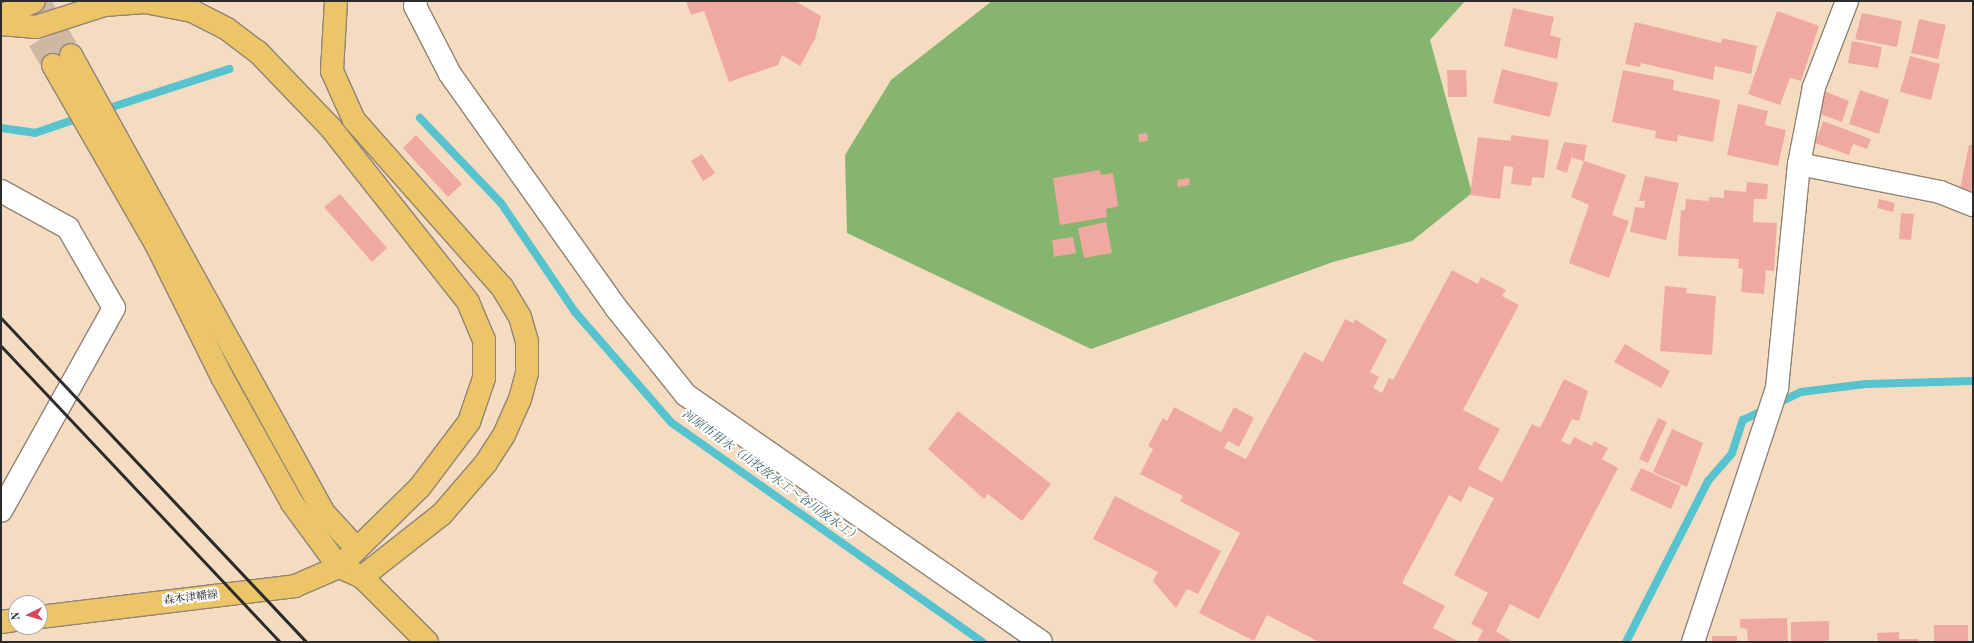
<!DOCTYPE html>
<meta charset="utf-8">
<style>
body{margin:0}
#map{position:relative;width:1974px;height:643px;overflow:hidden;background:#f5dcc1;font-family:"Old Standard TT","Noto Serif JP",serif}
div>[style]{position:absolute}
.forest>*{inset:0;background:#85b56e}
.stream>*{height:8px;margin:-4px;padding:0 4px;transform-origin:4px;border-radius:4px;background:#57c3ce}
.building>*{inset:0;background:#f0a9a2}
.highway-tunnel>*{height:22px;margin-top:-11px;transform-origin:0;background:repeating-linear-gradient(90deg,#cdb9a3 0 22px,transparent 0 33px)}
.roads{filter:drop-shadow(1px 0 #908476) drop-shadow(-1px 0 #908476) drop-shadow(0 1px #908476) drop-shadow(0 -1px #908476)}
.minor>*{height:22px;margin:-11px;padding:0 11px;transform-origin:11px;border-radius:11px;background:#fff}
.major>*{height:22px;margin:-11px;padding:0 11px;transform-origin:11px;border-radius:11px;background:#ecc569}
.highway>*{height:22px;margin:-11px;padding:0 11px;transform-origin:11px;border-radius:11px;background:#ecc569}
.rail>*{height:3px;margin:-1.5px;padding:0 1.5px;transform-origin:1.5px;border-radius:1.5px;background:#2b2b2b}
span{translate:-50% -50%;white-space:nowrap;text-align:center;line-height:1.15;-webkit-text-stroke:4px #fff;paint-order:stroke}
.street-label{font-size:11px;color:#2b2b2b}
.water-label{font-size:12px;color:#3a6064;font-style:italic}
.frame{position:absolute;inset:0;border:2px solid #2b2b2b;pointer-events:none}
.north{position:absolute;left:8px;top:595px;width:40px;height:40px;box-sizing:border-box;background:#fff;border:1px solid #aaa;border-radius:50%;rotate:265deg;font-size:11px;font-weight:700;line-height:16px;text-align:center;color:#2b2b2b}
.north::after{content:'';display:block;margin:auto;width:14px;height:18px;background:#d1495b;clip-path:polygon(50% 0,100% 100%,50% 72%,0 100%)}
</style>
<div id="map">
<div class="forest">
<i style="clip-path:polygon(992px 1px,1465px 1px,1430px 40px,1472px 193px,1412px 241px,1333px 262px,1091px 349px,847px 233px,845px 155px,891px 80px)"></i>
</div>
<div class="stream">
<i style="left:103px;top:110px;width:133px;rotate:-18deg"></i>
<i style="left:420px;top:118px;width:117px;rotate:46.4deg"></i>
<i style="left:501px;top:203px;width:132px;rotate:55.8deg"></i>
<i style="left:575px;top:312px;width:147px;rotate:48.9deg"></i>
<i style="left:672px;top:423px;width:380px;rotate:35.2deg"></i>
<i style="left:1px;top:128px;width:34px;rotate:8deg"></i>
<i style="left:35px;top:133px;width:50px;rotate:-18.8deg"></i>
<i style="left:1626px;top:642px;width:181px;rotate:-63deg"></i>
<i style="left:1708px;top:481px;width:37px;rotate:-49deg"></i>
<i style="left:1732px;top:453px;width:35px;rotate:-72deg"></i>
<i style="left:1743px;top:420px;width:64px;rotate:-25.8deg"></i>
<i style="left:1801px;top:392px;width:65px;rotate:-7deg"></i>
<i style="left:1866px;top:384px;width:107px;rotate:-1.6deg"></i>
</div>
<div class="building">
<i style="clip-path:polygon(686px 1px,795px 1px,821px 16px,815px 39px,800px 66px,782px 55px,778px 65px,729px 82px,704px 11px,691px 15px)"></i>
<i style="clip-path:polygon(1513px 8px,1554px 17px,1550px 35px,1561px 38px,1557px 59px,1504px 46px)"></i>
<i style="clip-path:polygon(1777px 11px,1819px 26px,1801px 81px,1790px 78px,1780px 105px,1748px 94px)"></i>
<i style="clip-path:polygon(1862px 13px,1902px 21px,1897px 47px,1855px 39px)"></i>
<i style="clip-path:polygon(1919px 19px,1946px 25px,1938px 59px,1911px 53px)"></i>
<i style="clip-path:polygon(1635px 22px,1721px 43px,1722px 38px,1757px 46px,1751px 74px,1715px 66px,1713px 80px,1641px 63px,1640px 67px,1625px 64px)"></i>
<i style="clip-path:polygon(1852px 41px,1882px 47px,1878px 68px,1848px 63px)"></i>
<i style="clip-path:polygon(1910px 56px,1940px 64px,1931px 100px,1900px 92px)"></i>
<i style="clip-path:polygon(1502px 69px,1558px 83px,1550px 117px,1493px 103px)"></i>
<i style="clip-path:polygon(1447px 70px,1466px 70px,1467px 97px,1448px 97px)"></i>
<i style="clip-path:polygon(1623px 70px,1674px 80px,1673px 90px,1720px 100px,1713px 142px,1678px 135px,1677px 142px,1655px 138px,1656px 131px,1612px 122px)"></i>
<i style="clip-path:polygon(1860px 90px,1889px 100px,1879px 134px,1849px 124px)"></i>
<i style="clip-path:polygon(1824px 91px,1849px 101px,1842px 122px,1817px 113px)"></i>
<i style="clip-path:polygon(1738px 104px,1768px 111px,1765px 125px,1786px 130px,1778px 166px,1727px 155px)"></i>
<i style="clip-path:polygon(1823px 121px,1871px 139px,1867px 149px,1853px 144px,1849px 155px,1815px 143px)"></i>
<i style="clip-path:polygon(1147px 133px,1148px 141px,1139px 142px,1138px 134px)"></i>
<i style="clip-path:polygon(416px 135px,462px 184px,448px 197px,403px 148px)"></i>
<i style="clip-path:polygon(1511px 135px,1549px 140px,1544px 178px,1532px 177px,1531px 186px,1511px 184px,1513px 167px,1504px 166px,1500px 199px,1470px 195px,1478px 137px,1511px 141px)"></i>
<i style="clip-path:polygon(1564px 142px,1587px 145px,1584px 161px,1572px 158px,1573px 152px,1567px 173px,1556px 169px)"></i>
<i style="clip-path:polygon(1969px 145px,1973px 145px,1973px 191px,1960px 189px)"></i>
<i style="clip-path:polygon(702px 154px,715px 173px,703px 181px,691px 161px)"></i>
<i style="clip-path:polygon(1584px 161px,1626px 175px,1612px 215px,1629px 221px,1609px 278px,1569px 263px,1589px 205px,1571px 197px)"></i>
<i style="clip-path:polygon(1100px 170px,1101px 175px,1113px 173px,1118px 206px,1106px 209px,1107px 217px,1060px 225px,1053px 178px)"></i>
<i style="clip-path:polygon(1645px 176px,1679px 183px,1666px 240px,1630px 232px,1635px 207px,1644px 208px,1645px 201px,1639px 201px)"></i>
<i style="clip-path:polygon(1189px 178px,1190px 185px,1178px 187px,1177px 180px)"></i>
<i style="clip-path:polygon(1747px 182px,1768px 184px,1767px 199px,1754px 199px,1753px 222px,1777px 223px,1774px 271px,1766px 270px,1764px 294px,1741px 292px,1743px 269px,1738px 268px,1739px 259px,1678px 256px,1681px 210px,1685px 210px,1686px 199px,1709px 201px,1709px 197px,1724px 198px,1724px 190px,1746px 192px)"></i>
<i style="clip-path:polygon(340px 194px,387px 248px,372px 262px,324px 207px)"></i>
<i style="clip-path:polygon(1879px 199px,1895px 203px,1893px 212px,1877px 208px)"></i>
<i style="clip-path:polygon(1901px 213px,1914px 214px,1911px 240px,1899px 239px)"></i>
<i style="clip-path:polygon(1106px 222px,1112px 253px,1084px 258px,1078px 228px)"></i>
<i style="clip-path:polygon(1073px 237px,1076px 253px,1054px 257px,1052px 240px)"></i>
<i style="clip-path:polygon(1452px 270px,1478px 284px,1481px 277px,1506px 290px,1502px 296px,1519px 305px,1463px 410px,1500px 429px,1478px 469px,1502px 482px,1532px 424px,1540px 428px,1564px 379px,1588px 391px,1579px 421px,1572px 419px,1561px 441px,1570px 445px,1574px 437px,1592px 446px,1594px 441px,1608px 448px,1602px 459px,1618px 468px,1539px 619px,1510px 604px,1496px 631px,1513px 642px,1477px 642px,1483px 630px,1471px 624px,1488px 593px,1454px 575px,1494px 498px,1469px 486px,1461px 502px,1449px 495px,1402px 583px,1445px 606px,1433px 628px,1460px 642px,1319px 642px,1267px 615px,1254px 641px,1199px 613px,1240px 533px,1180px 501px,1183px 496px,1140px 474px,1153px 449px,1148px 446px,1163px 418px,1167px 421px,1174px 407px,1221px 432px,1234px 407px,1254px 418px,1239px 447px,1228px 441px,1224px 448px,1246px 459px,1304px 352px,1323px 362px,1345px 319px,1353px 323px,1355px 319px,1387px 340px,1370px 372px,1379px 377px,1373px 388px,1382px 393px,1389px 378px,1393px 380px)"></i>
<i style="clip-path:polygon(1665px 286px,1687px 288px,1686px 293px,1716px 296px,1712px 355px,1660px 351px)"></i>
<i style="clip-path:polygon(1625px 344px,1670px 371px,1661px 388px,1614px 362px)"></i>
<i style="clip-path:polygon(958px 411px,1051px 484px,1022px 521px,988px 494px,984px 499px,928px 449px)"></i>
<i style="clip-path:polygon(1658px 418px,1667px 422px,1648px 463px,1639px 459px)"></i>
<i style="clip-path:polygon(1672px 429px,1703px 443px,1687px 487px,1653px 472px)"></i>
<i style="clip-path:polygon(1641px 468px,1681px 486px,1671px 509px,1630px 490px)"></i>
<i style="clip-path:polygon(1115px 496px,1221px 551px,1198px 594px,1187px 589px,1176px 608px,1153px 581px,1158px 572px,1093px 539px)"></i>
<i style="clip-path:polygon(1787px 618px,1788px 641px,1748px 642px,1747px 629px,1740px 628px,1740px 619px)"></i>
<i style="clip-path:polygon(1829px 621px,1829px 642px,1791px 642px,1791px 622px)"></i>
<i style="clip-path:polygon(1934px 625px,1968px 625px,1968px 642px,1934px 642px)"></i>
<i style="clip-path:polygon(1899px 632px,1899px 639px,1918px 639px,1919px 642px,1878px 642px,1877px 633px)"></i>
<i style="clip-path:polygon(1712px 636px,1737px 636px,1737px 642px,1712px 642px)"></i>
</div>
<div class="highway-tunnel">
<i style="left:39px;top:1px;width:63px;rotate:59.3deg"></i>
<i style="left:22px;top:12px;width:61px;rotate:59.7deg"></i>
</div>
<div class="roads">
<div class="minor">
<i style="left:416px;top:1px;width:5px;rotate:101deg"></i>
<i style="left:415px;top:6px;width:76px;rotate:62.8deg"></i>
<i style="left:450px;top:74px;width:288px;rotate:54.6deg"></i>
<i style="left:617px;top:309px;width:110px;rotate:51.3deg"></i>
<i style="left:686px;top:395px;width:432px;rotate:34.8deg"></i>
<i style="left:1799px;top:164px;width:144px;rotate:11.2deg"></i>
<i style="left:1940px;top:192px;width:35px;rotate:22deg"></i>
<i style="left:1px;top:191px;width:77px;rotate:28.9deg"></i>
<i style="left:68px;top:228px;width:92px;rotate:60.1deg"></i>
<i style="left:114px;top:308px;width:232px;rotate:119.1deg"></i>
<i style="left:1693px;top:642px;width:268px;rotate:-71.7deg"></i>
<i style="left:1777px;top:388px;width:225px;rotate:-84.4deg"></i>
<i style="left:1799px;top:164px;width:78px;rotate:-79deg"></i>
<i style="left:1814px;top:87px;width:92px;rotate:-69deg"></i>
</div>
<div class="major">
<i style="left:344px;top:569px;width:20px;rotate:24deg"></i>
<i style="left:362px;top:577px;width:92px;rotate:45deg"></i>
<i style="left:40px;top:617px;width:257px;rotate:-6.9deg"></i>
<i style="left:295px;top:586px;width:48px;rotate:-23.4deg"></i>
<i style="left:339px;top:567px;width:25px;rotate:-45deg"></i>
<i style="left:1px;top:622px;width:15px;rotate:-8deg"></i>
</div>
<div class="highway">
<i style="left:336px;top:1px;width:70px;rotate:93.3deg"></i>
<i style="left:332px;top:71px;width:54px;rotate:65.8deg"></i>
<i style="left:354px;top:120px;width:223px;rotate:48.5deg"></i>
<i style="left:502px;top:287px;width:35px;rotate:59deg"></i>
<i style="left:520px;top:317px;width:26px;rotate:74deg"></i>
<i style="left:527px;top:342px;width:31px;rotate:90deg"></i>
<i style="left:527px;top:373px;width:27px;rotate:105deg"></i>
<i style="left:520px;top:399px;width:39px;rotate:114deg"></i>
<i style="left:504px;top:435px;width:33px;rotate:123deg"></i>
<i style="left:486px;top:463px;width:67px;rotate:130.8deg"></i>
<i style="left:442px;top:514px;width:102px;rotate:141.8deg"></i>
<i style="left:1px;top:16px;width:36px;rotate:-24deg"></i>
<i style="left:1px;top:24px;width:35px;rotate:5deg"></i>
<i style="left:36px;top:27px;width:71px;rotate:-17.9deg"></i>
<i style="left:104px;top:5px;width:41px;rotate:-4.2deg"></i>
<i style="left:145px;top:2px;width:48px;rotate:10.8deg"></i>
<i style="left:192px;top:11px;width:39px;rotate:27deg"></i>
<i style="left:227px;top:29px;width:39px;rotate:37deg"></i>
<i style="left:258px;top:52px;width:104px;rotate:46.2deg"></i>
<i style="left:330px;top:127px;width:223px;rotate:51.7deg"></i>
<i style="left:468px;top:302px;width:41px;rotate:67.2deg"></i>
<i style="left:484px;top:340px;width:38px;rotate:90deg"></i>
<i style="left:484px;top:378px;width:46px;rotate:108.8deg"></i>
<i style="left:469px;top:422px;width:81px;rotate:127deg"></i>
<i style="left:420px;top:487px;width:88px;rotate:135.5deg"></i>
<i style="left:357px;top:549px;width:49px;rotate:-132.5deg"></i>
<i style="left:324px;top:513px;width:523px;rotate:-118.92deg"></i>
<i style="left:53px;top:65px;width:209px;rotate:60.1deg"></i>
<i style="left:157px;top:246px;width:146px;rotate:63.6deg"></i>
<i style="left:222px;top:377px;width:144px;rotate:60.9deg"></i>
<i style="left:292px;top:503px;width:79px;rotate:53.7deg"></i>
</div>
</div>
<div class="rail">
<i style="left:1px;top:318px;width:445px;rotate:46.7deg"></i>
<i style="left:1px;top:346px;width:407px;rotate:46.7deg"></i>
</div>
<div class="street-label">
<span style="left:191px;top:599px;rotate:-7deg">森本津幡線</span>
</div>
<div class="water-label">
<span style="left:770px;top:477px;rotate:36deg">河原市用水（山牧放水工～谷川放水工）</span>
</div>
<div class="frame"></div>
<div class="north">N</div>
</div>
